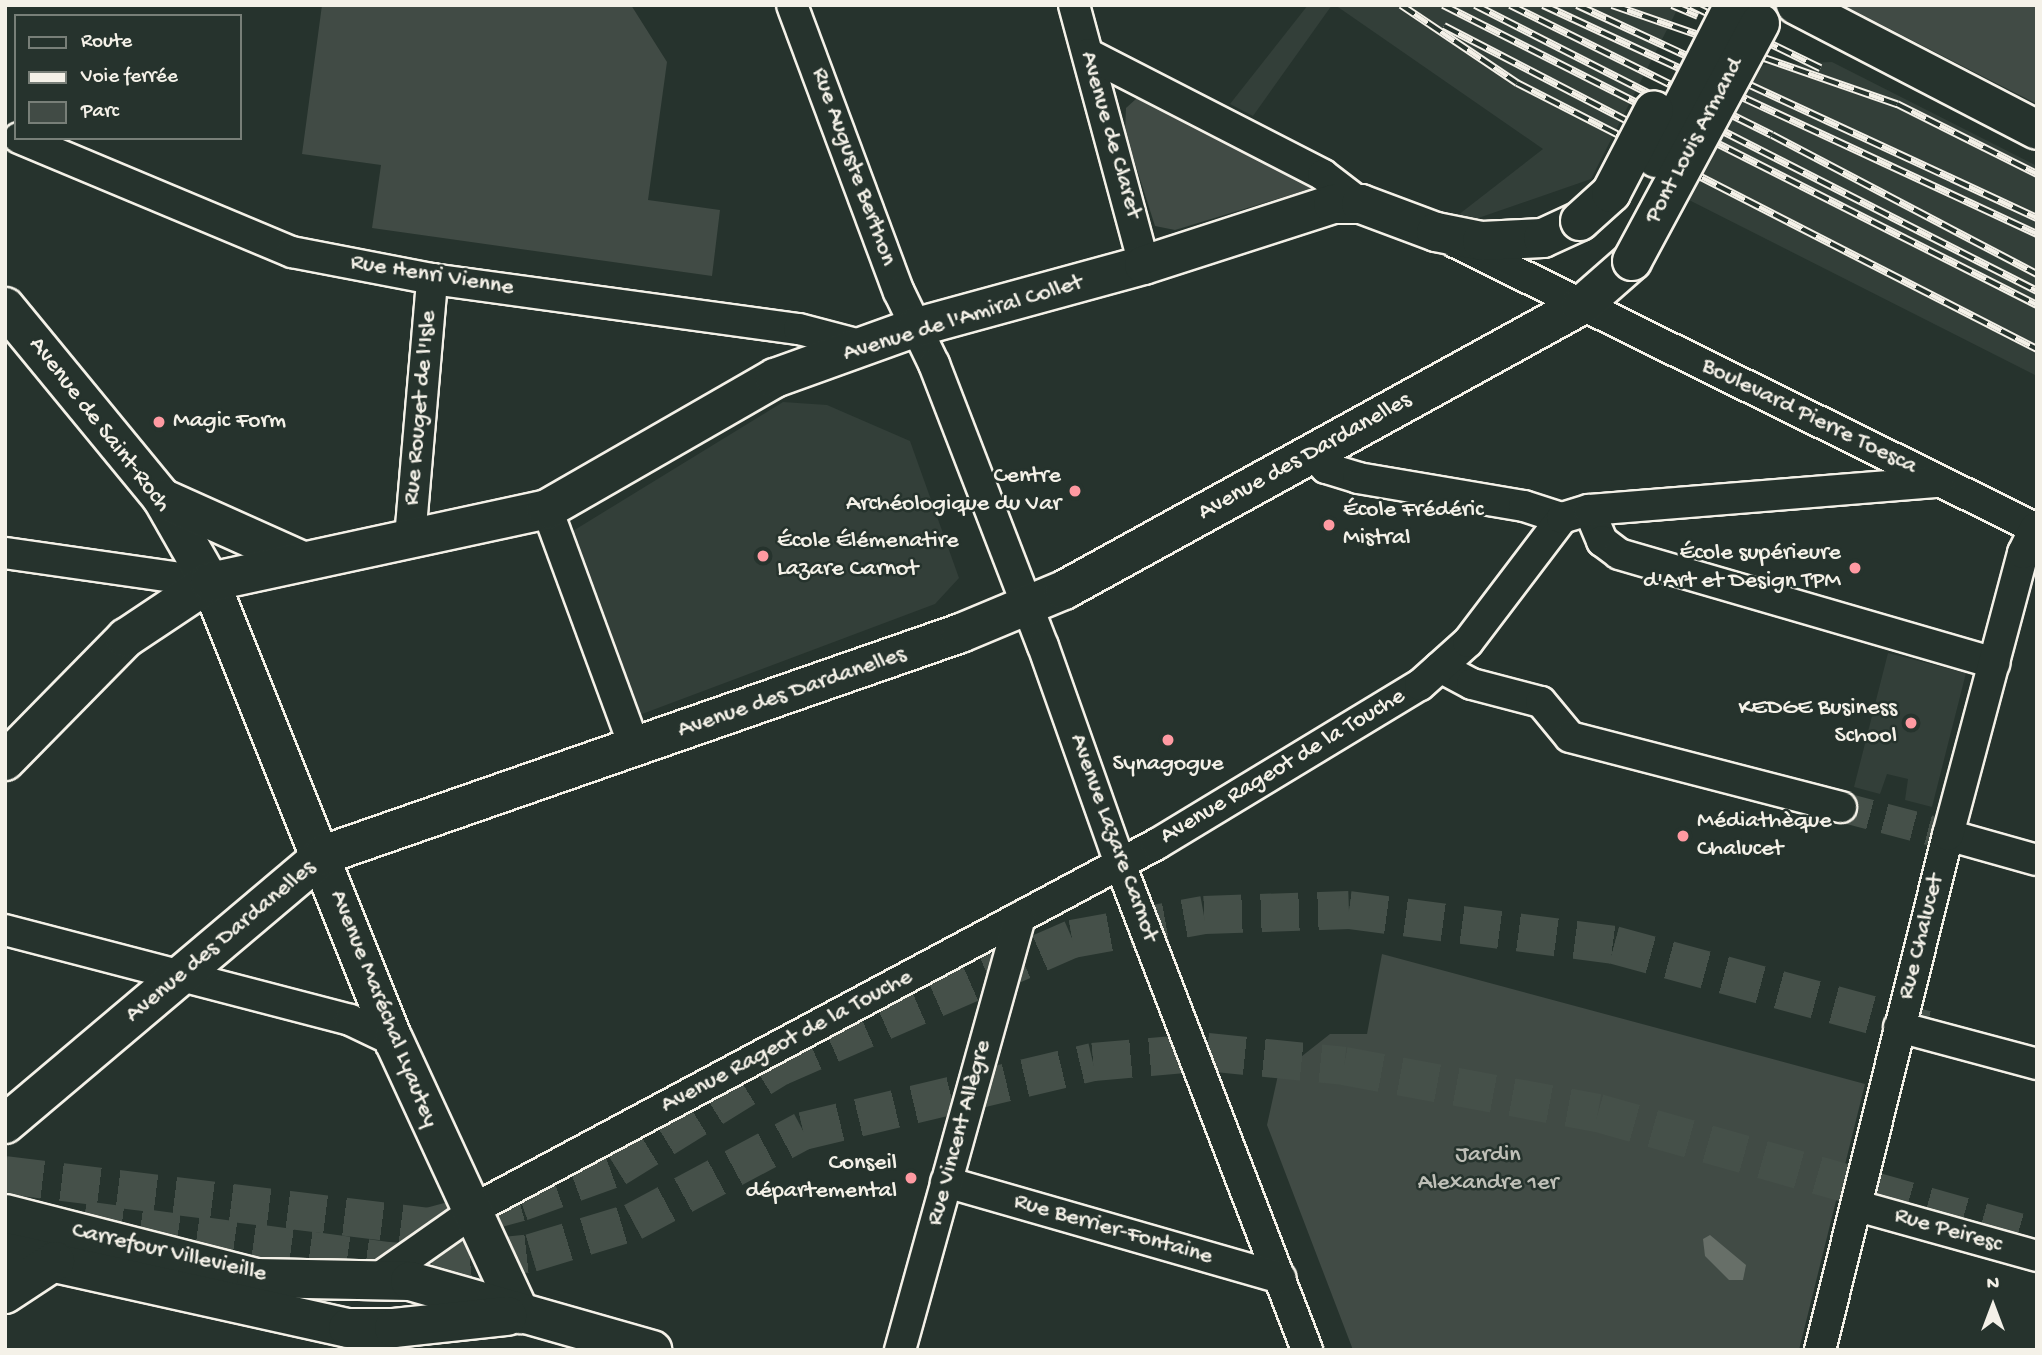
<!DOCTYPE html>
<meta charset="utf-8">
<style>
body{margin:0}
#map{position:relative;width:2042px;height:1355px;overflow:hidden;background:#26332d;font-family:"Gochi Hand",sans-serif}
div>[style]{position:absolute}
.built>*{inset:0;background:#333f39}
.green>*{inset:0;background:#414b45}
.water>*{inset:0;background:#676f68}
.minor-tunnel>*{height:30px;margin-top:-15px;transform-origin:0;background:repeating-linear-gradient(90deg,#455049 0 30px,transparent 0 45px)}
.highway-tunnel>*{height:38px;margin-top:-19px;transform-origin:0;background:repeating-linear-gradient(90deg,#455049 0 38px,transparent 0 57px)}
.roads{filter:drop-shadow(2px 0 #f4f1e8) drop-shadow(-2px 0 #f4f1e8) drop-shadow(0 2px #f4f1e8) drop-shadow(0 -2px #f4f1e8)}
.minor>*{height:30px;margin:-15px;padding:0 15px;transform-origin:15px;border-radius:15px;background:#26332d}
.major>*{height:38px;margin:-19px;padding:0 19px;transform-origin:19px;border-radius:19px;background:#26332d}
.rail>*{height:8px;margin-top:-4px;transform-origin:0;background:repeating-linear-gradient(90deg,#26332d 0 16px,#f4f1e8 0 32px);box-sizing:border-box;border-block:2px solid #f4f1e8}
.bridges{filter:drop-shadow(2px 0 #f4f1e8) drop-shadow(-2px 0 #f4f1e8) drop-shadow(0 2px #f4f1e8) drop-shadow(0 -2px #f4f1e8)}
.major-bridge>*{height:38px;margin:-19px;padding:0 19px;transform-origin:19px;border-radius:19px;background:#26332d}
.dots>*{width:19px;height:19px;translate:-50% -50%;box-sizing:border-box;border:4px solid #26332d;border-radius:50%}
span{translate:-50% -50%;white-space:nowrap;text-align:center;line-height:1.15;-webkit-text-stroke:5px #26332d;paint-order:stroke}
.street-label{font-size:24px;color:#f4f1e8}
.poi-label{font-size:24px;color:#f4f1e8}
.left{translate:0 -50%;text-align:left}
.right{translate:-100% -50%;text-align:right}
.park-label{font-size:24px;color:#bebfb7}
.frame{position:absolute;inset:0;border:7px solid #f4f1e8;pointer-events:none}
.legend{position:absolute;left:14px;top:14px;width:228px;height:126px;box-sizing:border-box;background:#26332d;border:2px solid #787f78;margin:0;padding:9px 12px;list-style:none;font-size:21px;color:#f4f1e8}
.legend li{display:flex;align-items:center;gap:14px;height:35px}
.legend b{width:35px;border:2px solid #787f78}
.north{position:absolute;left:1958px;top:1271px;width:70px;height:70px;-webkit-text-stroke:5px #26332d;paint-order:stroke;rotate:0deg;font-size:19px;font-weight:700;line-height:28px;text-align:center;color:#f4f1e8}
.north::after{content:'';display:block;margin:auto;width:24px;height:32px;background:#f4f1e8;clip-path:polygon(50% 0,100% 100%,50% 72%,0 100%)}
</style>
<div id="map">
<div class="built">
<i style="clip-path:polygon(1308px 5px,1332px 5px,1253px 116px,1230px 104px)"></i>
<i style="clip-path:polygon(1335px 5px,1678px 5px,1678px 8px,1591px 179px,1461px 224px,1453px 219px,1543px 149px)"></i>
<i style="clip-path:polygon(1832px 62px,2037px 166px,2037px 376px,1689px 200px,1757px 65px)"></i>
<i style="clip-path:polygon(783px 402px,827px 405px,910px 441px,959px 578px,935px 604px,634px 717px,568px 534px)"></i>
<i style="clip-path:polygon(1888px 653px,1966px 673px,1932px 807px,1905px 800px,1908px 779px,1887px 774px,1880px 794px,1854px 787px)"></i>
</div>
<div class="green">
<i style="clip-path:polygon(322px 5px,631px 5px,667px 62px,648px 200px,720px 210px,712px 276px,372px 228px,381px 165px,302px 154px)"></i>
<i style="clip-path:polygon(1843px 5px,2037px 5px,2037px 104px)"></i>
<i style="clip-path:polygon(1137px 98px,1148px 99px,1310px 183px,1310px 189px,1175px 230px,1155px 226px,1125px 132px,1126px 108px)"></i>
<i style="clip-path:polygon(1382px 954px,1865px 1084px,1799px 1350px,1353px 1350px,1267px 1125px,1278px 1075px,1330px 1034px,1367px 1034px)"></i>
</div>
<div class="water">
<i style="clip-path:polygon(1710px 1235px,1746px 1265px,1743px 1280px,1729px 1280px,1705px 1256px,1703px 1239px)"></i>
</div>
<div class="minor-tunnel">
<i style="left:1841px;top:807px;width:111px;rotate:14.7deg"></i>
</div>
<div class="highway-tunnel">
<i style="left:5px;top:1175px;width:426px;rotate:7deg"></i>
<i style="left:428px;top:1227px;width:96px;rotate:-15deg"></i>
<i style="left:521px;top:1202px;width:101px;rotate:-19.7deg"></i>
<i style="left:616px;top:1168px;width:192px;rotate:-31.8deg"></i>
<i style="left:779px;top:1067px;width:320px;rotate:-23.6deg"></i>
<i style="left:1072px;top:939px;width:134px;rotate:-10.3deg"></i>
<i style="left:1204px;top:915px;width:145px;rotate:-2deg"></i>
<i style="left:1349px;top:910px;width:267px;rotate:7.5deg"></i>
<i style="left:1614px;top:945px;width:335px;rotate:15.2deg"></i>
<i style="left:84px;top:1220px;width:307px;rotate:7.7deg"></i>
<i style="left:388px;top:1261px;width:44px;rotate:3.9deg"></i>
<i style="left:432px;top:1264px;width:100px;rotate:-6.3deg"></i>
<i style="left:531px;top:1253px;width:107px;rotate:-16.9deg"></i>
<i style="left:633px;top:1222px;width:193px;rotate:-28.2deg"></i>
<i style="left:803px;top:1131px;width:298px;rotate:-13.4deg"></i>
<i style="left:1093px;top:1062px;width:114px;rotate:-5deg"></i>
<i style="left:1207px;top:1052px;width:138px;rotate:5.8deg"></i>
<i style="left:1344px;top:1066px;width:258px;rotate:10.5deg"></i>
<i style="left:1598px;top:1113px;width:456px;rotate:15.8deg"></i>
</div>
<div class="roads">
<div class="minor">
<i style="left:792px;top:5px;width:306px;rotate:69.6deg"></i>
<i style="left:899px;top:292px;width:80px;rotate:64.1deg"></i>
<i style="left:934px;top:364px;width:302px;rotate:68.9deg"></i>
<i style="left:1043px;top:646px;width:231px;rotate:70.5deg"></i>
<i style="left:1120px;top:864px;width:521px;rotate:68.95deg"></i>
<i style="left:1074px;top:5px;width:269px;rotate:74.9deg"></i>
<i style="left:1088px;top:54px;width:264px;rotate:27.2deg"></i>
<i style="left:1323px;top:175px;width:48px;rotate:37.3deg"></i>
<i style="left:19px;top:138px;width:296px;rotate:22.7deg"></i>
<i style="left:292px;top:252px;width:143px;rotate:10.9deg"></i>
<i style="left:432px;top:279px;width:370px;rotate:7.8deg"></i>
<i style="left:799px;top:329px;width:67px;rotate:14.7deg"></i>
<i style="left:1455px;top:242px;width:649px;rotate:26.25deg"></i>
<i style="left:1312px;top:454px;width:20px;rotate:45deg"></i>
<i style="left:1326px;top:468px;width:34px;rotate:17deg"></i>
<i style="left:1358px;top:478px;width:168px;rotate:9.6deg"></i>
<i style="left:1524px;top:506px;width:40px;rotate:18deg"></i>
<i style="left:547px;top:509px;width:255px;rotate:69.8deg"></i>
<i style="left:1589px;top:510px;width:34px;rotate:67deg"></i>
<i style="left:1602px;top:541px;width:21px;rotate:37deg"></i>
<i style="left:1619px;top:554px;width:391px;rotate:16.2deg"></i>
<i style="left:410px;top:538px;width:260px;rotate:-85.1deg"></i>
<i style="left:5px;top:553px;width:207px;rotate:8.1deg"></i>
<i style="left:1440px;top:667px;width:36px;rotate:28deg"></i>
<i style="left:1472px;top:684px;width:71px;rotate:14.6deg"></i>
<i style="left:1541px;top:702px;width:45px;rotate:50.4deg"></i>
<i style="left:1570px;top:737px;width:280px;rotate:14.5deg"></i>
<i style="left:1948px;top:835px;width:92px;rotate:15.7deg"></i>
<i style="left:5px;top:930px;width:357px;rotate:14.6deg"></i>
<i style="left:350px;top:1020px;width:49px;rotate:25.5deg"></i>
<i style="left:1899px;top:1027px;width:143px;rotate:15deg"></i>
<i style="left:946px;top:1182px;width:348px;rotate:16deg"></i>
<i style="left:1858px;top:1206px;width:186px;rotate:15.6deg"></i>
<i style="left:376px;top:1280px;width:136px;rotate:-35.1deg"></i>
<i style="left:487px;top:1202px;width:760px;rotate:-28.12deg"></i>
<i style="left:1157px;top:844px;width:307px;rotate:-31.2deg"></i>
<i style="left:1420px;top:685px;width:64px;rotate:-41.9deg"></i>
<i style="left:1468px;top:642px;width:156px;rotate:-52.8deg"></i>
<i style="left:1562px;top:518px;width:28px;rotate:-17deg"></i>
<i style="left:1589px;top:510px;width:351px;rotate:-4.6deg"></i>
<i style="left:900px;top:1350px;width:449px;rotate:-74.5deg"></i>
<i style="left:1820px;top:1350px;width:531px;rotate:-76.04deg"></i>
<i style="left:1948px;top:835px;width:292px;rotate:-75.1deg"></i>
<i style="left:2023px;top:553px;width:28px;rotate:-64deg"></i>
</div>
<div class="major">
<i style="left:1796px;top:5px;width:271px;rotate:27.4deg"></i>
<i style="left:5px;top:307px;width:247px;rotate:50.6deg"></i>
<i style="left:162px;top:498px;width:97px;rotate:60.3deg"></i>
<i style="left:210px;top:582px;width:495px;rotate:68.2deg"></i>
<i style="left:394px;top:1041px;width:301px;rotate:65.2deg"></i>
<i style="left:162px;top:498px;width:154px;rotate:24.2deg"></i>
<i style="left:5px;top:761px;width:173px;rotate:-45.5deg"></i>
<i style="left:126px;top:638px;width:101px;rotate:-33.7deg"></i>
<i style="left:210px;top:582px;width:345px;rotate:-12.2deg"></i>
<i style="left:547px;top:509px;width:263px;rotate:-29.9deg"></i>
<i style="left:775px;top:378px;width:151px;rotate:-19.8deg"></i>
<i style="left:917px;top:327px;width:235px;rotate:-15.3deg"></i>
<i style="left:1144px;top:265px;width:199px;rotate:-17.9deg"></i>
<i style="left:1333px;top:204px;width:28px"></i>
<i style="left:1361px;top:204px;width:80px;rotate:20.5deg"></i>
<i style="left:1436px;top:232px;width:47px;rotate:11.1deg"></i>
<i style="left:1482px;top:241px;width:61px;rotate:-2.8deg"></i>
<i style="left:1543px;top:238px;width:41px;rotate:-24.7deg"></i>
<i style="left:5px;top:1124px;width:417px;rotate:-40.2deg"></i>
<i style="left:323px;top:855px;width:676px;rotate:-19.19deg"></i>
<i style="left:961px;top:633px;width:112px;rotate:-22.7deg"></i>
<i style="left:1064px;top:590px;width:591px;rotate:-28.82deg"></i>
<i style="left:1582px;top:305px;width:67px;rotate:-41.3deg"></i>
<i style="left:5px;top:1214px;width:259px;rotate:14.3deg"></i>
<i style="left:256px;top:1278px;width:154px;rotate:1.1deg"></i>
<i style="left:410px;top:1281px;width:252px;rotate:15.9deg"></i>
<i style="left:5px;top:1252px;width:351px;rotate:12.5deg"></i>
<i style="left:348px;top:1328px;width:46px"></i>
<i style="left:394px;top:1328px;width:114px;rotate:-6.1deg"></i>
<i style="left:5px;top:1294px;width:60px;rotate:-33.4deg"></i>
</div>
</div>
<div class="rail">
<i style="left:1401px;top:5px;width:140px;rotate:33.9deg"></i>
<i style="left:1517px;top:83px;width:584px;rotate:27.09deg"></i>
<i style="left:1443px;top:5px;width:665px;rotate:26.8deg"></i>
<i style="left:1475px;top:5px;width:631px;rotate:26.97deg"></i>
<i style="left:1510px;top:5px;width:292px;rotate:26.4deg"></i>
<i style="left:1772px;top:135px;width:299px;rotate:27.7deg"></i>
<i style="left:1543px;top:5px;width:544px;rotate:24.87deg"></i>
<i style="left:1577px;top:5px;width:507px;rotate:24.85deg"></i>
<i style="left:1612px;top:5px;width:302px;rotate:19.2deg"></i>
<i style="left:1897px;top:104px;width:157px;rotate:26.6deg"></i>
<i style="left:1672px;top:5px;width:28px;rotate:23deg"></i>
<i style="left:1691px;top:5px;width:144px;rotate:26deg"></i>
<i style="left:1444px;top:26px;width:206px;rotate:27.4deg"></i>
</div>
<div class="bridges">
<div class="major-bridge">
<i style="left:1656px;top:158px;width:167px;rotate:-63deg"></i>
<i style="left:1580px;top:221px;width:42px;rotate:-42.1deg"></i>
<i style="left:1611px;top:193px;width:93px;rotate:-62.6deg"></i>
<i style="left:1632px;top:261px;width:270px;rotate:-61.7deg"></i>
</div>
</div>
<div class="dots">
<i style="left:159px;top:422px;background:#ff9aa2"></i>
<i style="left:1075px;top:491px;background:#ff9aa2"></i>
<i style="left:1329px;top:525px;background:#ff9aa2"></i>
<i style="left:763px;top:556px;background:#ff9aa2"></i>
<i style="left:1855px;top:568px;background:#ff9aa2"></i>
<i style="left:1911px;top:723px;background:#ff9aa2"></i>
<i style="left:1168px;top:740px;background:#ff9aa2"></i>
<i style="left:1683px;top:836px;background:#ff9aa2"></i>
<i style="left:911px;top:1178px;background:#ff9aa2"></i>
</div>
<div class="street-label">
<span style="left:1110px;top:135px;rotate:74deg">Avenue de Claret</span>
<span style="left:1695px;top:141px;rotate:-62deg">Pont Louis Armand</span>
<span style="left:853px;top:167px;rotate:70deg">Rue Auguste Berthon</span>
<span style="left:432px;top:276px;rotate:9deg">Rue Henri Vienne</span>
<span style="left:963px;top:319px;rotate:-17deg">Avenue de l'Amiral Collet</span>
<span style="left:421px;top:408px;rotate:-85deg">Rue Rouget de l'Isle</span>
<span style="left:1809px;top:417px;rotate:26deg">Boulevard Pierre Toesca</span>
<span style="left:99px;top:425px;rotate:52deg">Avenue de Saint-Roch</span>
<span style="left:1305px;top:457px;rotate:-29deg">Avenue des Dardanelles</span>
<span style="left:792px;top:693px;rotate:-19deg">Avenue des Dardanelles</span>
<span style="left:1283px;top:767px;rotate:-31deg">Avenue Rageot de la Touche</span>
<span style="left:1113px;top:838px;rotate:70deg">Avenue Lazare Carnot</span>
<span style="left:1922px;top:937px;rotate:-76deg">Rue Chalucet</span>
<span style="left:221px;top:942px;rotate:-40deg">Avenue des Dardanelles</span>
<span style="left:383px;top:1009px;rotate:68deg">Avenue Maréchal Lyautey</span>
<span style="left:787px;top:1042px;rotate:-28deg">Avenue Rageot de la Touche</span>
<span style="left:960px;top:1133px;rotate:-75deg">Rue Vincent Allègre</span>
<span style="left:1113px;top:1230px;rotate:16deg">Rue Berrier-Fontaine</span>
<span style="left:1948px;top:1231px;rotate:16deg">Rue Peiresc</span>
<span style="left:169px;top:1253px;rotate:13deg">Carrefour Villevieille</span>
</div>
<div class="poi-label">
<span class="left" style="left:173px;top:422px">Magic Form</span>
<span class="right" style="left:1061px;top:491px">Centre<br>Archéologique du Var</span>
<span class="left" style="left:1343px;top:525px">École Frédéric<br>Mistral</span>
<span class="left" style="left:777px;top:556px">École Élémenatire<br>Lazare Carnot</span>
<span class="right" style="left:1841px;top:568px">École supérieure<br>d'Art et Design TPM</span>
<span class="right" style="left:1897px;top:723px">KEDGE Business<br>School</span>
<span style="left:1168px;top:765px">Synagogue</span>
<span class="left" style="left:1697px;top:836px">Médiathèque<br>Chalucet</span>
<span class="right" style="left:897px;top:1178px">Conseil<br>départemental</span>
</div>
<div class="park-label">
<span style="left:1488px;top:1170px">Jardin<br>Alexandre 1er</span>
</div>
<div class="frame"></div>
<ul class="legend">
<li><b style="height:9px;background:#26332d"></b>Route</li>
<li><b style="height:9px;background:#f4f1e8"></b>Voie ferrée</li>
<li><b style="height:19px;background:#414b45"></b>Parc</li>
</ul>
<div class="north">N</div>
</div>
